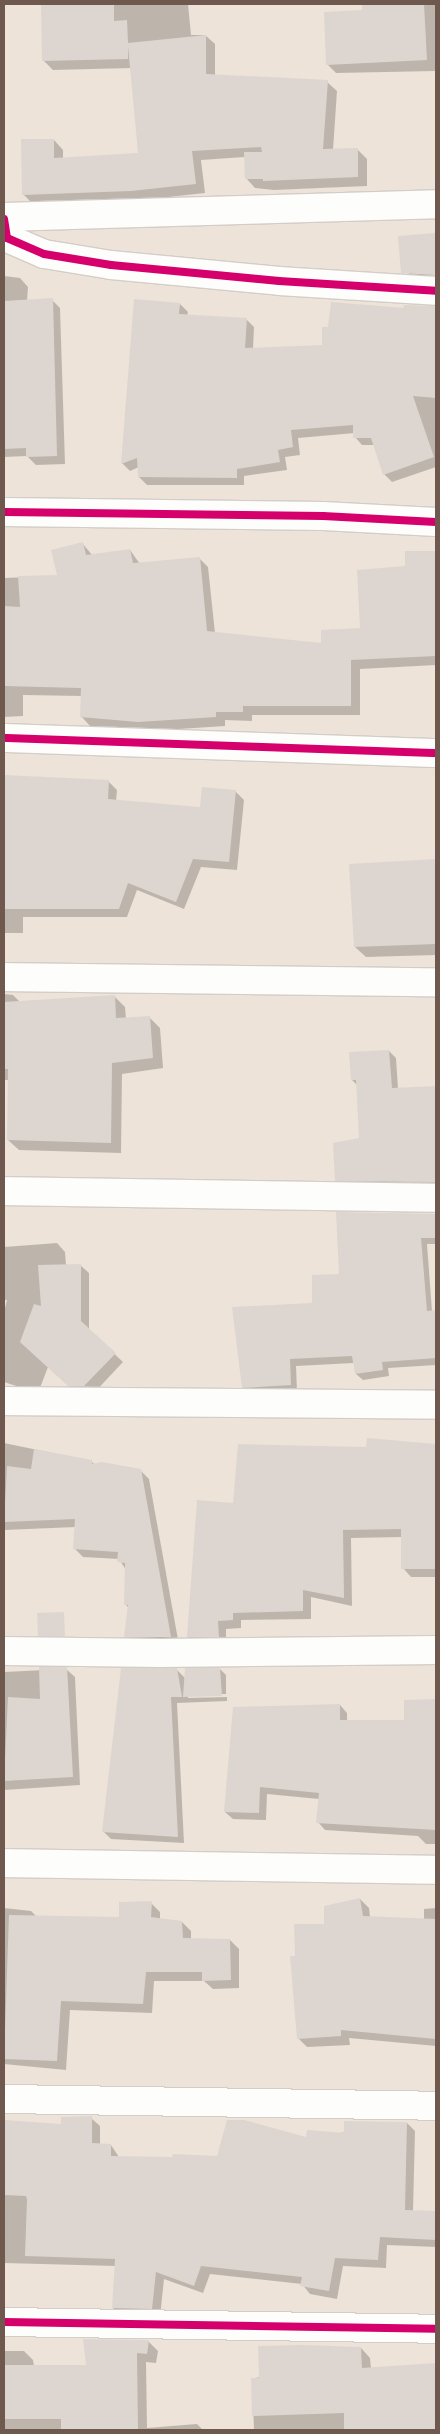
<!DOCTYPE html>
<style>
body{margin:0}
#map{position:relative;width:440px;height:2434px;overflow:hidden;background:#f4f0ea;font-family:Commissioner,sans-serif}
div>[style]{position:absolute}
.residential>*{inset:0;background:#ede3d8}
.shadow>*{inset:0;background:#0003}
.building>*{inset:0;background:#ddd6d0}
.roads{filter:drop-shadow(1px 0 #d3cdc8) drop-shadow(-1px 0 #d3cdc8) drop-shadow(0 1px #d3cdc8) drop-shadow(0 -1px #d3cdc8)}
.street>*{height:28px;margin:-14px;padding:0 14px;transform-origin:14px;border-radius:14px;background:#fdfdfc}
.cycleway>*{height:8px;margin:-4px;padding:0 4px;transform-origin:4px;border-radius:4px;background:#d6006c}
span{translate:-50% -50%;white-space:nowrap;text-align:center;line-height:1.15;-webkit-text-stroke:4px #fdf5eb;paint-order:stroke}
.frame{position:absolute;inset:0;border:5px solid #6f594e;pointer-events:none}
</style>
<div id="map">
<div class="residential">
<i style="clip-path:polygon(4px 4px,436px 4px,436px 2430px,4px 2430px)"></i>
</div>
<div class="shadow">
<i style="clip-path:polygon(42px 4px,188px 4px,191px 35px,205px 35px,215px 44px,215px 76px,327px 82px,337px 91px,333px 150px,357px 149px,367px 159px,367px 186px,274px 190px,255px 188px,246px 178px,245px 157px,201px 160px,205px 193px,141px 200px,33px 204px,23px 194px,54px 140px,63px 150px,63px 159px,139px 155px,131px 68px,53px 70px,43px 60px)"></i>
<i style="clip-path:polygon(363px 4px,436px 4px,436px 71px,336px 73px,328px 65px,363px 11px)"></i>
<i style="clip-path:polygon(436px 234px,436px 275px,412px 277px,402px 266px,399px 237px)"></i>
<i style="clip-path:polygon(4px 276px,20px 278px,28px 287px,27px 301px,52px 300px,60px 308px,65px 464px,36px 465px,27px 456px,4px 457px)"></i>
<i style="clip-path:polygon(180px 304px,188px 312px,187px 316px,247px 320px,254px 327px,253px 349px,436px 351px,436px 467px,392px 482px,384px 474px,375px 445px,362px 445px,355px 437px,355px 433px,298px 438px,300px 455px,285px 457px,287px 470px,244px 476px,244px 485px,147px 485px,139px 477px,139px 467px,130px 471px,122px 463px)"></i>
<i style="clip-path:polygon(82px 543px,93px 556px,130px 550px,140px 564px,199px 558px,208px 567px,215px 633px,323px 644px,362px 629px,406px 568px,407px 552px,436px 552px,436px 665px,360px 669px,360px 715px,252px 715px,252px 721px,225px 720px,225px 726px,148px 731px,90px 726px,81px 716px,82px 696px,23px 695px,23px 716px,4px 717px,4px 578px,58px 576px)"></i>
<i style="clip-path:polygon(4px 777px,108px 781px,117px 790px,116px 801px,201px 808px,235px 791px,244px 800px,237px 870px,201px 867px,184px 909px,137px 890px,127px 917px,23px 917px,23px 933px,4px 933px)"></i>
<i style="clip-path:polygon(436px 860px,436px 955px,366px 957px,355px 947px,350px 865px)"></i>
<i style="clip-path:polygon(4px 994px,13px 995px,20px 1002px,114px 996px,125px 1007px,126px 1019px,150px 1018px,160px 1028px,163px 1068px,122px 1074px,121px 1153px,19px 1150px,8px 1140px,9px 1080px,4px 1080px)"></i>
<i style="clip-path:polygon(389px 1051px,396px 1058px,398px 1089px,436px 1087px,436px 1189px,343px 1187px,336px 1180px,360px 1139px,357px 1085px,352px 1080px)"></i>
<i style="clip-path:polygon(338px 1213px,436px 1215px,436px 1244px,427px 1244px,432px 1311px,436px 1311px,436px 1365px,388px 1368px,389px 1376px,363px 1380px,356px 1374px,354px 1363px,296px 1366px,297px 1392px,250px 1394px,243px 1387px,341px 1276px)"></i>
<i style="clip-path:polygon(57px 1243px,65px 1252px,66px 1265px,80px 1265px,89px 1273px,89px 1330px,123px 1362px,93px 1394px,77px 1394px,48px 1367px,38px 1393px,4px 1382px,4px 1312px,7px 1300px,4px 1300px,4px 1247px)"></i>
<i style="clip-path:polygon(368px 1440px,436px 1445px,436px 1577px,411px 1577px,403px 1568px,403px 1537px,351px 1538px,352px 1606px,311px 1597px,311px 1619px,241px 1620px,241px 1628px,226px 1629px,226px 1645px,196px 1645px,188px 1637px,234px 1504px,368px 1448px)"></i>
<i style="clip-path:polygon(4px 1443px,91px 1461px,95px 1465px,140px 1470px,149px 1479px,179px 1645px,134px 1645px,125px 1636px,129px 1608px,125px 1604px,126px 1570px,119px 1559px,83px 1557px,75px 1549px,76px 1527px,4px 1530px)"></i>
<i style="clip-path:polygon(66px 1669px,75px 1677px,80px 1785px,4px 1790px,4px 1672px)"></i>
<i style="clip-path:polygon(220px 1669px,226px 1675px,226px 1694px,188px 1695px,188px 1698px,227px 1697px,227px 1701px,177px 1703px,184px 1843px,111px 1839px,104px 1832px,177px 1670px,185px 1678px)"></i>
<i style="clip-path:polygon(436px 1700px,436px 1844px,426px 1844px,418px 1836px,325px 1830px,318px 1822px,319px 1799px,267px 1794px,266px 1820px,233px 1819px,225px 1812px,340px 1705px,347px 1713px,347px 1721px,405px 1722px,405px 1701px)"></i>
<i style="clip-path:polygon(360px 1899px,369px 1908px,370px 1917px,424px 1920px,424px 1909px,436px 1908px,436px 2046px,349px 2038px,350px 2045px,307px 2047px,298px 2038px,296px 1958px)"></i>
<i style="clip-path:polygon(151px 1903px,160px 1912px,160px 1919px,182px 1922px,191px 1931px,191px 1939px,230px 1940px,239px 1949px,239px 1988px,213px 1989px,204px 1981px,154px 1981px,152px 2013px,70px 2010px,66px 2070px,4px 2064px,4px 1908px,31px 1911px,37px 1917px,120px 1918px)"></i>
<i style="clip-path:polygon(91px 2118px,100px 2126px,100px 2145px,111px 2145px,119px 2157px,217px 2158px,307px 2138px,407px 2123px,415px 2131px,413px 2211px,436px 2212px,436px 2247px,387px 2245px,386px 2268px,343px 2266px,337px 2299px,310px 2294px,302px 2284px,210px 2274px,203px 2293px,164px 2279px,160px 2317px,122px 2316px,113px 2308px,116px 2266px,4px 2263px,4px 2121px,62px 2125px)"></i>
<i style="clip-path:polygon(148px 2341px,158px 2351px,156px 2363px,146px 2362px,147px 2428px,197px 2424px,203px 2430px,4px 2430px,4px 2351px,24px 2351px,33px 2360px,34px 2366px,87px 2366px)"></i>
<i style="clip-path:polygon(361px 2348px,370px 2358px,371px 2368px,436px 2364px,436px 2430px,254px 2430px,252px 2379px)"></i>
</div>
<div class="building">
<i style="clip-path:polygon(41px 4px,114px 4px,114px 21px,127px 20px,128px 43px,206px 35px,206px 74px,328px 80px,323px 149px,358px 148px,358px 177px,263px 181px,263px 179px,245px 179px,244px 152px,262px 152px,261px 147px,192px 151px,196px 184px,131px 191px,22px 195px,21px 139px,54px 139px,54px 158px,138px 153px,128px 46px,128px 59px,42px 61px)"></i>
<i style="clip-path:polygon(362px 4px,424px 4px,427px 60px,326px 65px,324px 12px,362px 10px)"></i>
<i style="clip-path:polygon(436px 233px,436px 275px,401px 273px,398px 236px)"></i>
<i style="clip-path:polygon(53px 298px,57px 456px,26px 457px,26px 448px,4px 449px,4px 301px)"></i>
<i style="clip-path:polygon(134px 299px,180px 303px,179px 314px,247px 318px,245px 348px,322px 345px,322px 327px,328px 327px,331px 302px,404px 308px,403px 305px,436px 306px,436px 398px,413px 396px,434px 457px,383px 475px,371px 438px,353px 438px,353px 425px,291px 430px,293px 447px,278px 450px,280px 462px,237px 469px,237px 478px,138px 477px,137px 458px,121px 464px)"></i>
<i style="clip-path:polygon(83px 542px,86px 555px,130px 549px,133px 563px,200px 557px,207px 631px,321px 643px,321px 630px,360px 628px,357px 570px,405px 566px,405px 551px,436px 551px,436px 656px,351px 660px,351px 706px,243px 706px,243px 712px,216px 712px,216px 717px,138px 722px,80px 717px,81px 688px,4px 686px,4px 606px,20px 607px,18px 576px,57px 575px,51px 550px)"></i>
<i style="clip-path:polygon(4px 775px,109px 780px,108px 799px,200px 807px,202px 787px,236px 790px,229px 862px,193px 859px,176px 902px,128px 883px,119px 909px,4px 909px)"></i>
<i style="clip-path:polygon(436px 859px,436px 944px,354px 947px,349px 864px)"></i>
<i style="clip-path:polygon(115px 995px,116px 1018px,150px 1016px,153px 1058px,112px 1063px,111px 1143px,7px 1140px,8px 1069px,4px 1069px,4px 1002px)"></i>
<i style="clip-path:polygon(389px 1050px,392px 1088px,436px 1086px,436px 1182px,335px 1181px,333px 1143px,359px 1138px,356px 1080px,351px 1080px,349px 1052px)"></i>
<i style="clip-path:polygon(336px 1212px,436px 1214px,436px 1238px,421px 1238px,427px 1311px,436px 1310px,436px 1358px,382px 1362px,383px 1370px,355px 1374px,352px 1356px,290px 1359px,291px 1385px,242px 1388px,232px 1307px,312px 1303px,312px 1275px,339px 1274px)"></i>
<i style="clip-path:polygon(81px 1264px,81px 1321px,116px 1353px,84px 1386px,68px 1386px,20px 1342px,34px 1304px,41px 1306px,38px 1265px)"></i>
<i style="clip-path:polygon(367px 1438px,436px 1444px,436px 1569px,401px 1569px,401px 1529px,343px 1530px,344px 1598px,303px 1590px,303px 1611px,233px 1613px,233px 1620px,218px 1621px,219px 1637px,187px 1637px,197px 1500px,233px 1503px,238px 1444px,366px 1447px)"></i>
<i style="clip-path:polygon(34px 1449px,92px 1460px,92px 1464px,102px 1462px,141px 1469px,171px 1637px,124px 1637px,128px 1605px,124px 1605px,125px 1563px,117px 1562px,118px 1552px,73px 1549px,75px 1519px,4px 1522px,7px 1466px,31px 1469px)"></i>
<i style="clip-path:polygon(64px 1612px,65px 1636px,38px 1636px,37px 1613px)"></i>
<i style="clip-path:polygon(39px 1667px,67px 1667px,73px 1777px,4px 1781px,8px 1697px,40px 1699px)"></i>
<i style="clip-path:polygon(121px 1668px,177px 1668px,182px 1697px,171px 1697px,178px 1837px,102px 1832px)"></i>
<i style="clip-path:polygon(185px 1668px,220px 1668px,222px 1696px,183px 1697px)"></i>
<i style="clip-path:polygon(436px 1699px,436px 1830px,316px 1823px,319px 1793px,260px 1787px,259px 1813px,224px 1812px,233px 1707px,340px 1704px,340px 1720px,404px 1720px,404px 1700px)"></i>
<i style="clip-path:polygon(360px 1898px,363px 1916px,436px 1919px,436px 2039px,341px 2030px,341px 2036px,297px 2039px,290px 1956px,295px 1956px,294px 1924px,324px 1924px,324px 1906px)"></i>
<i style="clip-path:polygon(152px 1901px,151px 1917px,182px 1921px,183px 1938px,230px 1939px,231px 1980px,202px 1981px,202px 1972px,146px 1972px,143px 2004px,61px 2001px,57px 2061px,4px 2059px,9px 1915px,119px 1917px,119px 1902px)"></i>
<i style="clip-path:polygon(92px 2116px,92px 2143px,111px 2144px,111px 2156px,172px 2157px,173px 2154px,217px 2156px,227px 2120px,244px 2120px,306px 2137px,307px 2130px,344px 2133px,344px 2121px,407px 2122px,405px 2210px,436px 2211px,436px 2240px,380px 2237px,378px 2260px,335px 2258px,329px 2291px,300px 2286px,302px 2277px,201px 2266px,194px 2286px,156px 2272px,152px 2309px,112px 2308px,115px 2259px,25px 2256px,27px 2199px,26px 2196px,4px 2195px,5px 2120px,61px 2124px,61px 2117px)"></i>
<i style="clip-path:polygon(83px 2339px,149px 2340px,147px 2354px,137px 2353px,138px 2430px,61px 2430px,61px 2419px,4px 2419px,4px 2365px,86px 2365px)"></i>
<i style="clip-path:polygon(303px 2345px,361px 2347px,362px 2368px,436px 2363px,436px 2430px,344px 2430px,344px 2413px,252px 2416px,251px 2378px,259px 2378px,258px 2346px)"></i>
</div>
<div class="roads">
<div class="street">
<i style="left:4px;top:217px;width:432px;rotate:-1.7deg"></i>
<i style="left:4px;top:219px;width:19px;rotate:81deg"></i>
<i style="left:7px;top:238px;width:40px;rotate:23.4deg"></i>
<i style="left:44px;top:254px;width:68px;rotate:9.3deg"></i>
<i style="left:111px;top:265px;width:169px;rotate:5.4deg"></i>
<i style="left:279px;top:281px;width:157px;rotate:3.6deg"></i>
<i style="left:4px;top:512px;width:319px;rotate:0.7deg"></i>
<i style="left:323px;top:516px;width:113px;rotate:3deg"></i>
<i style="left:4px;top:738px;width:432px;rotate:2deg"></i>
<i style="left:4px;top:977px;width:432px;rotate:0.7deg"></i>
<i style="left:4px;top:1191px;width:432px;rotate:0.9deg"></i>
<i style="left:4px;top:1401px;width:432px;rotate:0.5deg"></i>
<i style="left:4px;top:1651px;width:156px;rotate:0.7deg"></i>
<i style="left:160px;top:1653px;width:276px;rotate:-0.6deg"></i>
<i style="left:4px;top:1863px;width:432px;rotate:0.9deg"></i>
<i style="left:4px;top:2099px;width:432px;rotate:0.9deg"></i>
<i style="left:4px;top:2322px;width:432px;rotate:0.9deg"></i>
</div>
</div>
<div class="cycleway">
<i style="left:4px;top:219px;width:19px;rotate:81deg"></i>
<i style="left:7px;top:238px;width:40px;rotate:23.4deg"></i>
<i style="left:44px;top:254px;width:68px;rotate:9.3deg"></i>
<i style="left:111px;top:265px;width:169px;rotate:5.4deg"></i>
<i style="left:279px;top:281px;width:157px;rotate:3.6deg"></i>
<i style="left:4px;top:512px;width:319px;rotate:0.7deg"></i>
<i style="left:323px;top:516px;width:113px;rotate:3deg"></i>
<i style="left:4px;top:738px;width:432px;rotate:2deg"></i>
<i style="left:4px;top:2322px;width:432px;rotate:0.9deg"></i>
</div>
<div class="frame"></div>
</div>
